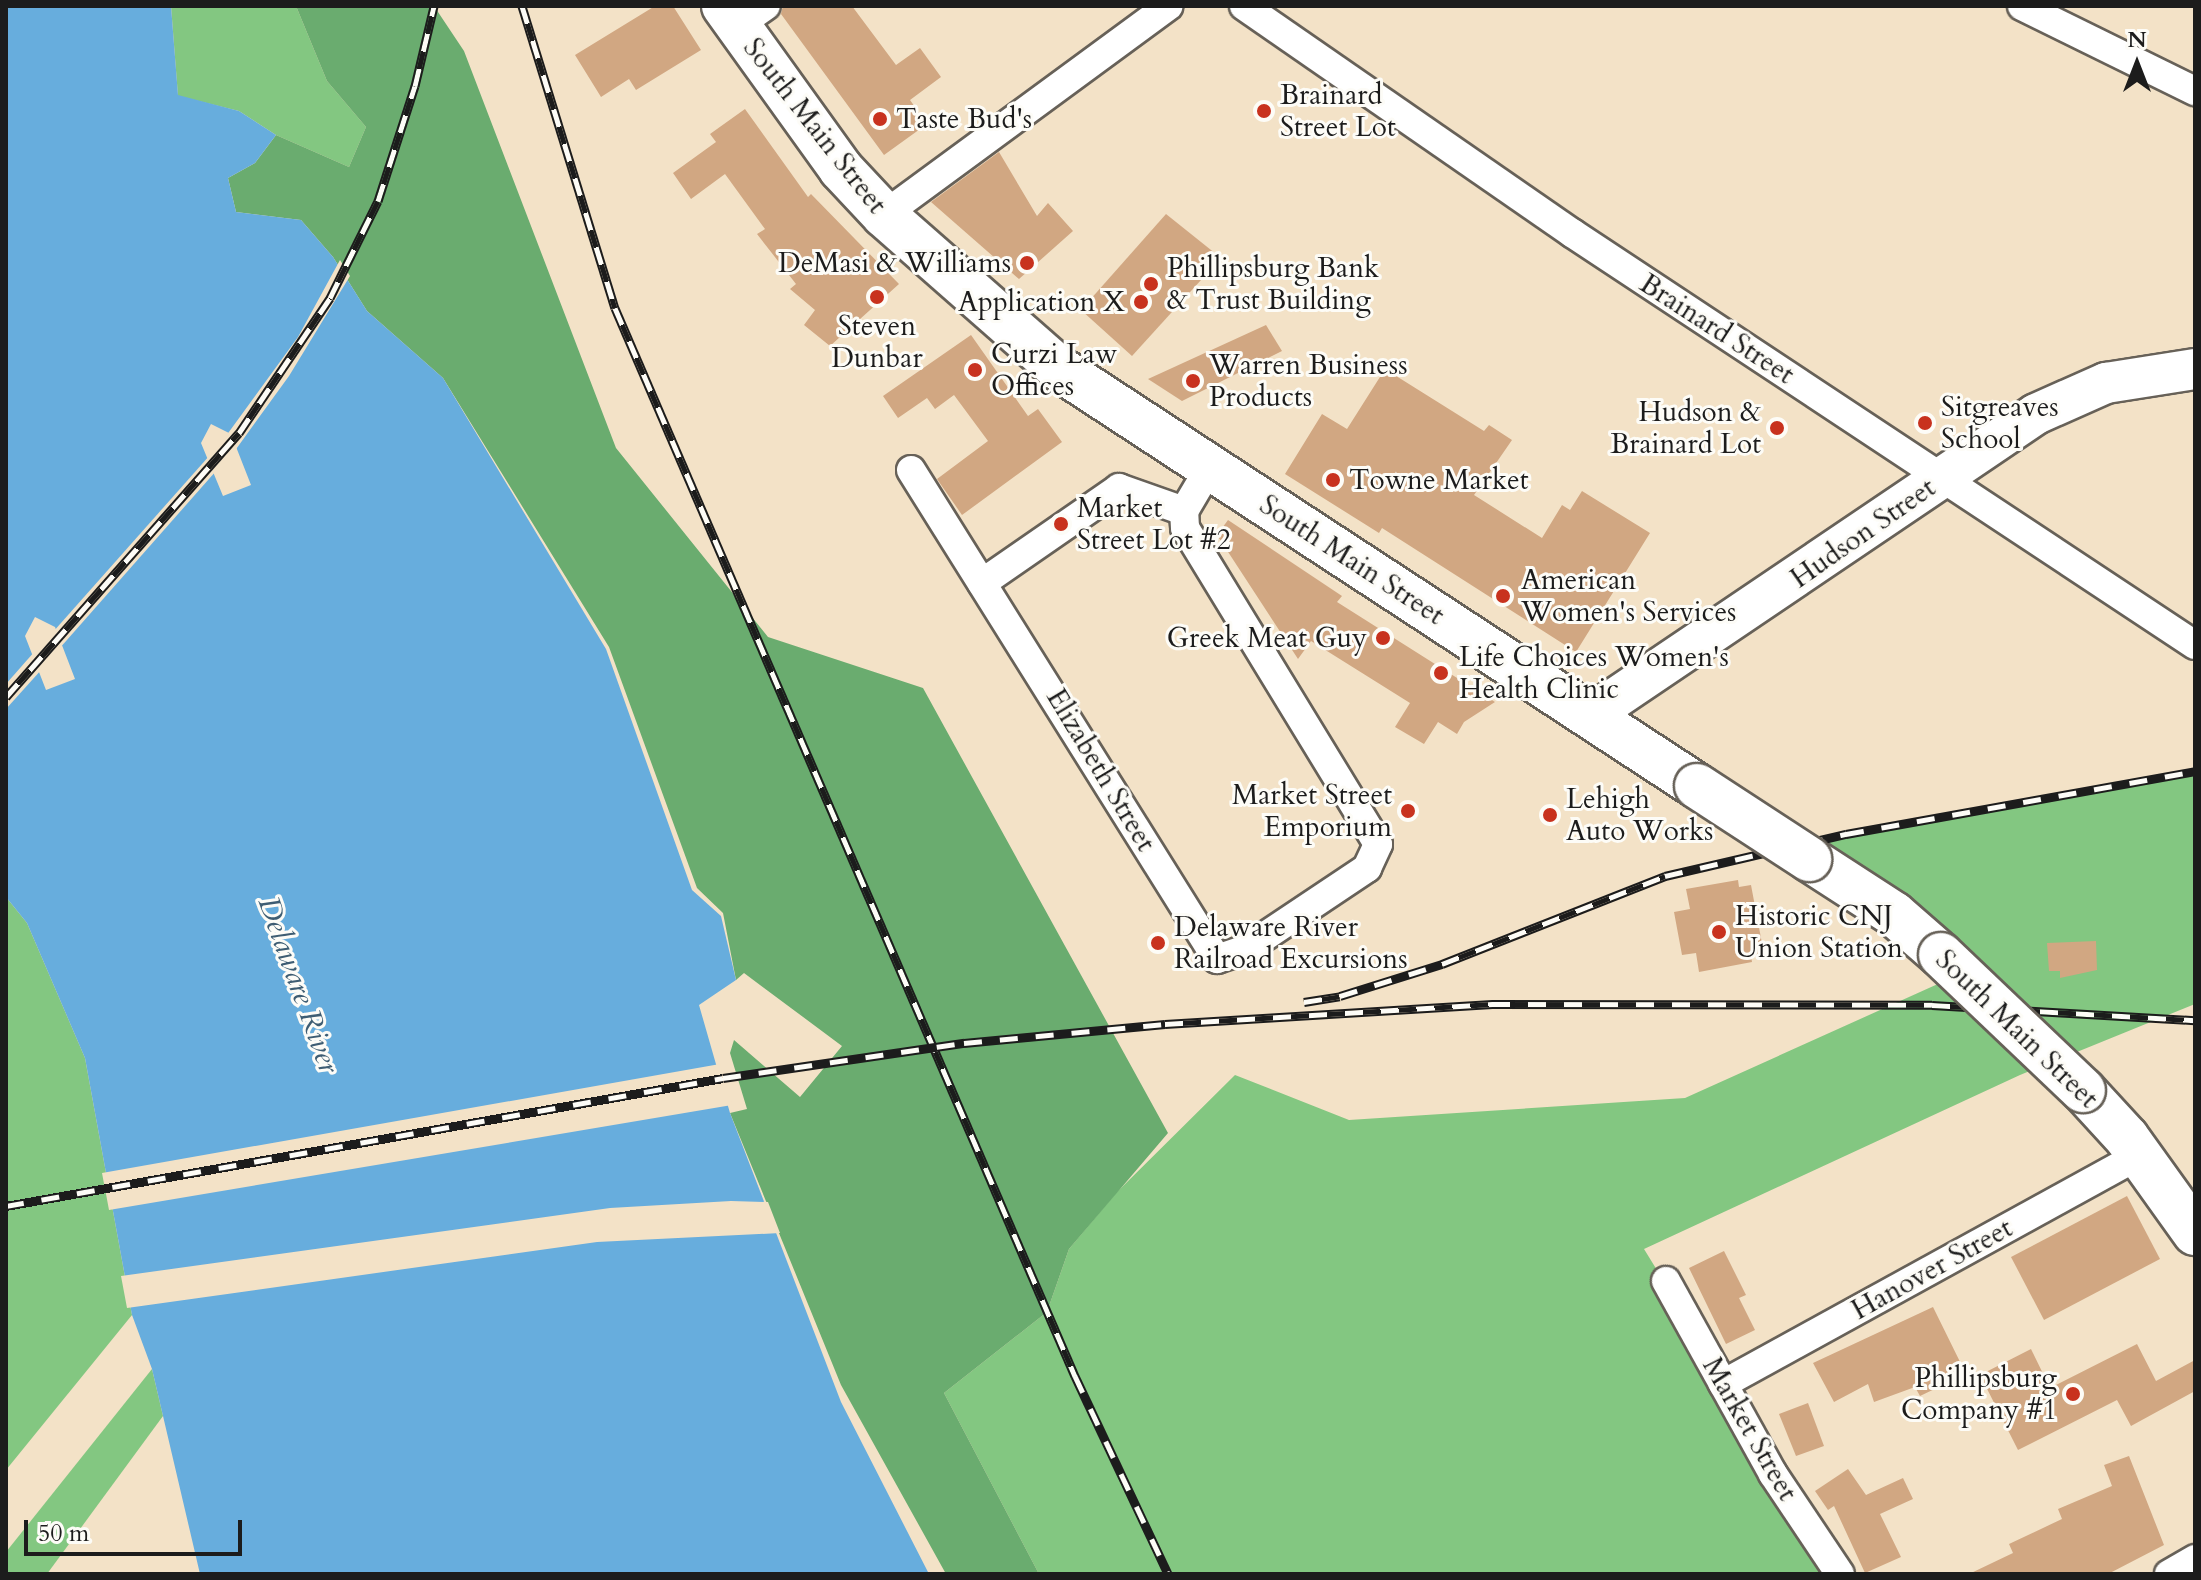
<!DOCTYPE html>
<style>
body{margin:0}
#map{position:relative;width:2201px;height:1580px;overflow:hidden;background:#f3e2c7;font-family:Cardo,serif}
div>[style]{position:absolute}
.green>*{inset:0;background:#83c781}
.forest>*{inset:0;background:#6aac6f}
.water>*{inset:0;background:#67addd}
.pier>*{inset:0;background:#f3e2c7}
.building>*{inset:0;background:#d1a782}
.roads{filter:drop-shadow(2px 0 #676158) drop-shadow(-2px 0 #676158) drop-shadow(0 2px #676158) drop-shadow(0 -2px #676158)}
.street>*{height:28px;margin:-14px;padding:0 14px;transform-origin:14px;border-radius:14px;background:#fff}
.secondary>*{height:40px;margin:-20px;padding:0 20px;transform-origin:20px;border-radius:20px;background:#fff}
.primary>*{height:44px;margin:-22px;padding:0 22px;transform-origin:22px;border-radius:22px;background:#fff}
.rail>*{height:9px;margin-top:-4.5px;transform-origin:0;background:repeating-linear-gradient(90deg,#fdfcf7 0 18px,#1c1c1c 0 36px);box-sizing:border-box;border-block:2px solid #1c1c1c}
.bridges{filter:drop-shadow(2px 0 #676158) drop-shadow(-2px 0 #676158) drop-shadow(0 2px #676158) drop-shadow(0 -2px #676158)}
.primary-bridge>*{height:44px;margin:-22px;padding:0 22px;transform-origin:22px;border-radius:22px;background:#fff}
.dots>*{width:22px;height:22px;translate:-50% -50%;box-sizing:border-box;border:4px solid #fdfcf7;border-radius:50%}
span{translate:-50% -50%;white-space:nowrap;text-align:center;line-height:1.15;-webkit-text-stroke:6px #fdfcf7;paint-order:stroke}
.poi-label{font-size:28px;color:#1c1c1c}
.left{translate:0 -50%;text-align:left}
.right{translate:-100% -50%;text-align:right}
.street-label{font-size:28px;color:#1c1c1c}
.water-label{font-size:30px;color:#3e5d73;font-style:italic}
.frame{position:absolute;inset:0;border:8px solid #1c1c1c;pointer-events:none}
.north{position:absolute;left:2097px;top:24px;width:80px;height:80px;-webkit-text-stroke:6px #fdfcf7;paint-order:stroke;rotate:0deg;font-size:22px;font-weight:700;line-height:32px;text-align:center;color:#1c1c1c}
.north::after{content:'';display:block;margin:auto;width:28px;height:36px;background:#1c1c1c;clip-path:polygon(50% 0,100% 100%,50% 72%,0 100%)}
.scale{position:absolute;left:24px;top:1520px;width:218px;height:36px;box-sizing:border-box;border:4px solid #1c1c1c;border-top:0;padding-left:10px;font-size:24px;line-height:28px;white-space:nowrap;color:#1c1c1c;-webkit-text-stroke:6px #fdfcf7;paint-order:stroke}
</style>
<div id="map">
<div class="green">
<i style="clip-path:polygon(171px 6px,296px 6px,327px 81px,366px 127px,349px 167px,276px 135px,239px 111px,178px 96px)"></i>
<i style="clip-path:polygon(2195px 770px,2195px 1004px,2020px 1075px,1644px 1249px,1844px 1574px,1039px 1574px,944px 1393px,1047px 1312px,1069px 1249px,1116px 1193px,1235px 1075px,1349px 1120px,1685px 1098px,1960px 974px,1805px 846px)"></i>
<i style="clip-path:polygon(6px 897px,27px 923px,85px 1058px,132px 1315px,6px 1470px)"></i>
<i style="clip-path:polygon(152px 1369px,163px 1416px,47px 1574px,6px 1574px,6px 1552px)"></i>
</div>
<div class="forest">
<i style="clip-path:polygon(296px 6px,434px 6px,464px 51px,616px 448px,768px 637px,923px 688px,1168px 1133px,1069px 1249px,1047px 1312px,944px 1393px,1039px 1574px,946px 1574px,841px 1385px,730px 1113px,747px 1109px,730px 1053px,734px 1040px,800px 1097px,842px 1046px,744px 973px,736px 980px,723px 913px,697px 888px,609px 647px,443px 378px,367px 311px,333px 257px,301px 220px,236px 212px,228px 178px,255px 163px,276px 135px,349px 167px,366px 127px,327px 81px)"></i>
</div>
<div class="water">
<i style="clip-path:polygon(evenodd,6px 6px,171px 6px,178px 95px,239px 111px,276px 135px,255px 163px,228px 178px,236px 212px,301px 220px,333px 257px,367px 311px,443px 378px,606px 649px,692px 890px,721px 916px,736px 980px,699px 1005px,730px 1113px,841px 1402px,929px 1574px,200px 1574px,152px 1369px,132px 1315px,85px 1058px,27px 923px,6px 897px,6px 6px,211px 424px,231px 434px,251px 485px,223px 496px,201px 443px,211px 424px,6px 6px,35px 617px,55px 627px,75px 679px,46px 690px,25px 636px,35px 617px)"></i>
</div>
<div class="pier">
<i style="clip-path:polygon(340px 260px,350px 276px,289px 376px,234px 452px,226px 436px,298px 337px)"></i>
<i style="clip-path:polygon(210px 455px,216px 471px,59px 649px,53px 632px)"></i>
<i style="clip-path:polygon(35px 651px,42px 669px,6px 709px,6px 684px)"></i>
<i style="clip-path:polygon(720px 1064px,732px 1105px,109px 1210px,102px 1173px)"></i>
<i style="clip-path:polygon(731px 1201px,768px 1202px,780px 1233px,597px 1242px,127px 1308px,121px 1276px,610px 1208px)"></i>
</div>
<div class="building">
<i style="clip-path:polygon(655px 6px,673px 6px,701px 50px,636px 90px,629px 79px,601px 97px,575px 55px)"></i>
<i style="clip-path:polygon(783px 6px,852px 6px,896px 65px,920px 48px,941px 77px,910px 100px,927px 124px,884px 155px,781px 14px)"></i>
<i style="clip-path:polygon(745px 109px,808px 197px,811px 194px,899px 284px,830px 346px,804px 325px,815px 310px,790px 289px,796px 284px,757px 234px,765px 229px,725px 174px,691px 199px,673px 173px,716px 142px,710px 134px)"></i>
<i style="clip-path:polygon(999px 152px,1037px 216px,1048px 203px,1073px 231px,1019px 279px,931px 202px)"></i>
<i style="clip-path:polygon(1166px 214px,1221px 258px,1132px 356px,1081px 310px)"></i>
<i style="clip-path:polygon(1266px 325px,1282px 351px,1182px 401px,1148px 379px)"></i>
<i style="clip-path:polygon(971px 335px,1028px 416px,1038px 409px,1062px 442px,962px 515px,937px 479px,988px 441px,954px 395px,935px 409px,927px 398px,898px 418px,883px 396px)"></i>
<i style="clip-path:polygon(1385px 369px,1484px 431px,1489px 425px,1512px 440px,1474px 495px,1542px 538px,1562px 505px,1570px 510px,1582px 491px,1650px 533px,1576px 652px,1382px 528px,1379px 533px,1285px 474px,1322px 414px,1347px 429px)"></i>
<i style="clip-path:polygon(1228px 520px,1342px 596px,1337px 602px,1495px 702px,1464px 722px,1457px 734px,1438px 722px,1424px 744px,1395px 727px,1410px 703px,1311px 641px,1298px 659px,1217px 535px)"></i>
<i style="clip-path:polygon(1738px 880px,1739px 887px,1751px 885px,1764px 954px,1751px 956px,1752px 962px,1699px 972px,1696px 953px,1682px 955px,1674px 912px,1690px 909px,1686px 889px)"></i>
<i style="clip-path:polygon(2096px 941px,2097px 970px,2060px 978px,2060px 971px,2049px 971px,2047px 943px)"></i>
<i style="clip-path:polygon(2127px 1196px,2160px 1259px,2044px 1320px,2011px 1257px)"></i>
<i style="clip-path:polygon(1724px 1251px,1746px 1295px,1739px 1298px,1755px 1330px,1726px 1344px,1689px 1268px)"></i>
<i style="clip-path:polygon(1933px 1307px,1966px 1374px,1920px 1396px,1915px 1387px,1874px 1402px,1868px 1384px,1834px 1402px,1813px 1363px)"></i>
<i style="clip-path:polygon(2137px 1344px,2156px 1381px,2195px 1360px,2195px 1391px,2131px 1426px,2117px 1400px,2018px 1450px,1980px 1375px,2031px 1349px,2050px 1388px)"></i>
<i style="clip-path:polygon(1808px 1403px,1824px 1446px,1796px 1456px,1779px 1414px)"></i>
<i style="clip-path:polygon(2129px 1456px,2164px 1545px,2108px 1574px,1969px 1574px,2013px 1553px,2009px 1544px,2062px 1519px,2058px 1509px,2112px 1486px,2104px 1465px)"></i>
<i style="clip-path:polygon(1848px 1469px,1866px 1495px,1903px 1478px,1913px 1499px,1880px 1514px,1901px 1557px,1865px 1573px,1834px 1506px,1828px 1510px,1815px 1491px)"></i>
</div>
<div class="roads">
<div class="street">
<i style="left:1244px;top:6px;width:399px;rotate:34.7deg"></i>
<i style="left:1572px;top:233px;width:747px;rotate:33.48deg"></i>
<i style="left:2022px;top:6px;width:193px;rotate:26.2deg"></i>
<i style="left:737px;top:26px;width:35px;rotate:-35deg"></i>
<i style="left:884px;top:215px;width:353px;rotate:-36.3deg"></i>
<i style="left:911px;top:470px;width:577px;rotate:57.96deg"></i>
<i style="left:1217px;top:959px;width:31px;rotate:-19deg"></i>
<i style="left:1246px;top:949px;width:146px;rotate:-33.8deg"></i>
<i style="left:1367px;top:868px;width:26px;rotate:-65deg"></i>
<i style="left:1378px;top:844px;width:370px;rotate:-121.4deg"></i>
<i style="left:1185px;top:528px;width:17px;rotate:-93deg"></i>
<i style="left:1184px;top:511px;width:51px;rotate:-59.4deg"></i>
<i style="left:982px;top:583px;width:167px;rotate:-34.7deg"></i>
<i style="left:1119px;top:488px;width:69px;rotate:19.5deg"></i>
<i style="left:1666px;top:1281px;width:221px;rotate:61deg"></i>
<i style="left:1773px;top:1474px;width:120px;rotate:56.2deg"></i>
<i style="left:1723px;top:1384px;width:476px;rotate:-28.8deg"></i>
<i style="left:2169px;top:1574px;width:30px;rotate:-30deg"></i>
</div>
<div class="secondary">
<i style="left:1589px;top:716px;width:539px;rotate:-34.04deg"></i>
<i style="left:2036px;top:414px;width:77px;rotate:-23.9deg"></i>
<i style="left:2106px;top:383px;width:90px;rotate:-8.9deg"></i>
</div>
<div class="primary">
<i style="left:724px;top:6px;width:201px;rotate:54.3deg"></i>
<i style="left:841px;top:169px;width:63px;rotate:46.9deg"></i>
<i style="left:884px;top:215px;width:232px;rotate:41.3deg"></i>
<i style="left:1058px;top:368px;width:764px;rotate:33.19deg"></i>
<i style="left:1809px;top:859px;width:101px;rotate:32.9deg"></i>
<i style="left:1894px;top:914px;width:62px;rotate:41.1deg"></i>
<i style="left:2083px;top:1090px;width:65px;rotate:47.5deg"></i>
<i style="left:2127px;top:1138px;width:117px;rotate:54.4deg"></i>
</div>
</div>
<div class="rail">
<i style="left:522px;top:6px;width:316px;rotate:72.9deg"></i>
<i style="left:615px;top:308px;width:1163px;rotate:66.7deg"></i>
<i style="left:1075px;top:1376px;width:219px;rotate:64.8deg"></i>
<i style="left:6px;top:697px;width:352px;rotate:-48.6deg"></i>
<i style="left:239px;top:433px;width:163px;rotate:-56deg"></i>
<i style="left:330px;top:298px;width:108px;rotate:-63.7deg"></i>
<i style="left:378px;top:201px;width:121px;rotate:-72.2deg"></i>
<i style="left:415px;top:86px;width:82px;rotate:-76.6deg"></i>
<i style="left:1304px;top:1002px;width:36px;rotate:-9deg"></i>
<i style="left:1340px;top:996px;width:107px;rotate:-17.4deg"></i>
<i style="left:1442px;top:964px;width:240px;rotate:-21.5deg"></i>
<i style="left:1665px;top:876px;width:186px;rotate:-13.1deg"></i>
<i style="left:1846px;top:834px;width:355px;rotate:-10.2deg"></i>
<i style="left:6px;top:1206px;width:728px;rotate:-10.12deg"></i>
<i style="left:723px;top:1078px;width:244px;rotate:-8.3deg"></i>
<i style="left:964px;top:1043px;width:202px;rotate:-5.4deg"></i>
<i style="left:1165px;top:1024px;width:328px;rotate:-3.5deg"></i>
<i style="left:1492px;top:1004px;width:440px;rotate:0.1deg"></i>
<i style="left:1932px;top:1005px;width:263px;rotate:3.3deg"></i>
</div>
<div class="bridges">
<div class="primary-bridge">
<i style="left:1697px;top:786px;width:134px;rotate:33.1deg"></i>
<i style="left:1941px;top:955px;width:196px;rotate:43.6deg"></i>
</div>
</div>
<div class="dots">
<i style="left:1264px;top:111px;background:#c8321e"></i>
<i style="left:880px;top:119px;background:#c8321e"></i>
<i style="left:1027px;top:263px;background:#c8321e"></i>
<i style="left:1151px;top:284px;background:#c8321e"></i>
<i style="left:877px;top:297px;background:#c8321e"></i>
<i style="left:1141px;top:302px;background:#c8321e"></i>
<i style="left:975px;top:370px;background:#c8321e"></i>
<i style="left:1193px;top:381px;background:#c8321e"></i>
<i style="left:1925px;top:423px;background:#c8321e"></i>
<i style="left:1777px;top:428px;background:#c8321e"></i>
<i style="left:1333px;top:480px;background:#c8321e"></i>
<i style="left:1061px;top:524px;background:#c8321e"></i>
<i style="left:1503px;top:596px;background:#c8321e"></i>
<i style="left:1383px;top:638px;background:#c8321e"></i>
<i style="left:1441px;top:673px;background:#c8321e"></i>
<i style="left:1408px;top:811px;background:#c8321e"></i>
<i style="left:1550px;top:815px;background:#c8321e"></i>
<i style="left:1719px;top:932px;background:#c8321e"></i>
<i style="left:1158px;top:943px;background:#c8321e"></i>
<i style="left:2073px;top:1394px;background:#c8321e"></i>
</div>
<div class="poi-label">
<span class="left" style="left:1280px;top:111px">Brainard<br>Street Lot</span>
<span class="left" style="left:896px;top:119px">Taste Bud's</span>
<span class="right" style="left:1011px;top:263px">DeMasi &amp; Williams</span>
<span class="left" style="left:1167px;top:284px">Phillipsburg Bank<br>&amp; Trust Building</span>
<span class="right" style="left:1125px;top:302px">Application X</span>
<span style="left:877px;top:342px">Steven<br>Dunbar</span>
<span class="left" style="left:991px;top:370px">Curzi Law<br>Offices</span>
<span class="left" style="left:1209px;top:381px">Warren Business<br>Products</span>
<span class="left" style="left:1941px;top:423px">Sitgreaves<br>School</span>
<span class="right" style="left:1761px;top:428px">Hudson &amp;<br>Brainard Lot</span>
<span class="left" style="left:1349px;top:480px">Towne Market</span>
<span class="left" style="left:1077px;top:524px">Market<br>Street Lot #2</span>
<span class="left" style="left:1521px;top:596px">American<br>Women's Services</span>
<span class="right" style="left:1367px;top:638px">Greek Meat Guy</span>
<span class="left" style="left:1459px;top:673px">Life Choices Women's<br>Health Clinic</span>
<span class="right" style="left:1392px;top:811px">Market Street<br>Emporium</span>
<span class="left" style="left:1566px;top:815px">Lehigh<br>Auto Works</span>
<span class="left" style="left:1735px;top:932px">Historic CNJ<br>Union Station</span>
<span class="left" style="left:1174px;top:943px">Delaware River<br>Railroad Excursions</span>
<span class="right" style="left:2057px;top:1394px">Phillipsburg<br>Company #1</span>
</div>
<div class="street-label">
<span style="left:815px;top:126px;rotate:52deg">South Main Street</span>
<span style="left:1717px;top:329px;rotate:33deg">Brainard Street</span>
<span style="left:1863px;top:533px;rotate:-35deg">Hudson Street</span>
<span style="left:1352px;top:560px;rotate:33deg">South Main Street</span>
<span style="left:1101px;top:770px;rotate:59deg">Elizabeth Street</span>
<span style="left:2017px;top:1029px;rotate:44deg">South Main Street</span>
<span style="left:1932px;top:1269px;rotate:-29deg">Hanover Street</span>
<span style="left:1750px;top:1429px;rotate:60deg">Market Street</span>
</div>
<div class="water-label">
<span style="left:298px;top:985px;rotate:70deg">Delaware River</span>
</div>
<div class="frame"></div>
<div class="north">N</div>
<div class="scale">50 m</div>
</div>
